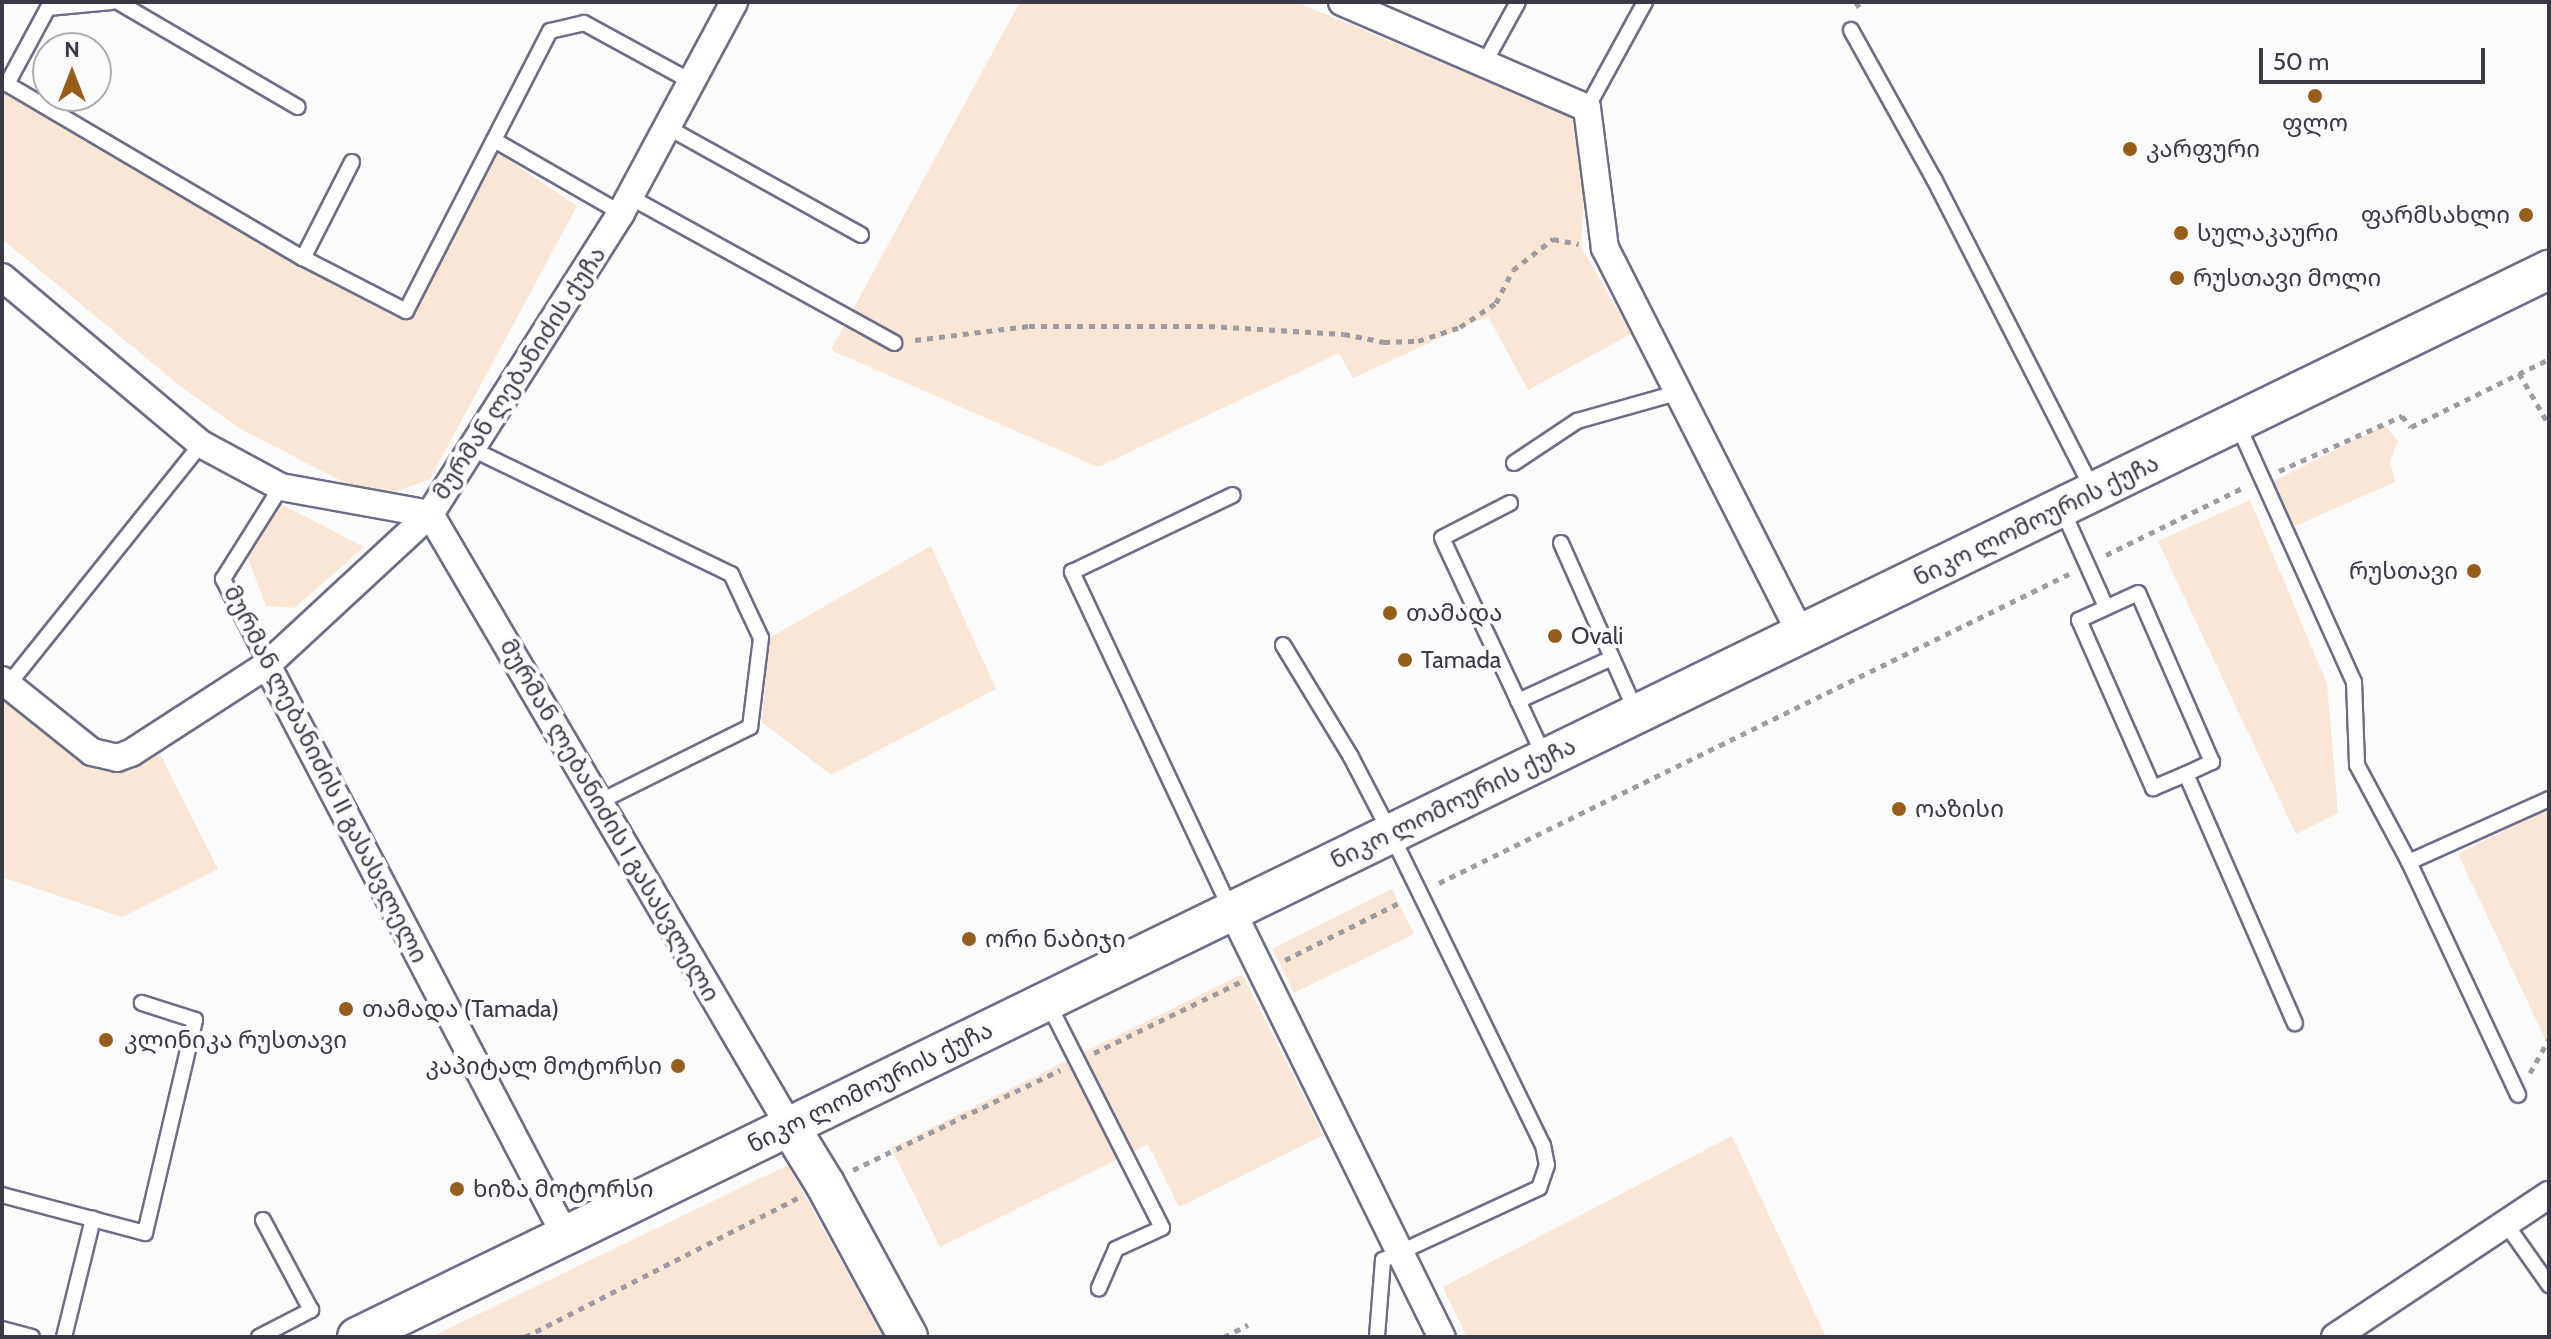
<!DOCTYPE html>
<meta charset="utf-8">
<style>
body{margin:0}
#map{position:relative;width:2551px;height:1339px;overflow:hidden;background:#fbfbfb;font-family:Cabin,"Noto Sans Georgian",sans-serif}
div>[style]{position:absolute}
.green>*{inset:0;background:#f9e6d4}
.path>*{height:5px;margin-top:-2.5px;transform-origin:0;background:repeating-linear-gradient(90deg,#9c9ca2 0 6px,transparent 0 12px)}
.roads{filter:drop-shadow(2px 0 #6c6d89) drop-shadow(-2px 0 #6c6d89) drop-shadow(0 2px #6c6d89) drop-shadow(0 -2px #6c6d89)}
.lane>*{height:14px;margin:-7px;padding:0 7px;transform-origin:7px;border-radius:7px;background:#fff}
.street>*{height:26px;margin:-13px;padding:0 13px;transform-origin:13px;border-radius:13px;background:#fff}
.secondary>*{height:38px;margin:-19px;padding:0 19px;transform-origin:19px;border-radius:19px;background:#fff}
.dots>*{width:22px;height:22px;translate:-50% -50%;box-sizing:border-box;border:4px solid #fbfbfb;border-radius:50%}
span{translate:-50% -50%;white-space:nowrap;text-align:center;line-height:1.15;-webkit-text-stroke:8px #fbfbfb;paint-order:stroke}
.poi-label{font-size:24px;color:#3a3a47}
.left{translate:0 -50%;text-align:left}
.right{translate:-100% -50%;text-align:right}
.street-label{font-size:24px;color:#3a3a47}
.frame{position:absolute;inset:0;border:4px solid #3a3a47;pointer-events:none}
.north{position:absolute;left:32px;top:32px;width:80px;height:80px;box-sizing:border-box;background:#fbfbfb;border:2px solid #aeaeb3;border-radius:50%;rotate:0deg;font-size:22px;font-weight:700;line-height:32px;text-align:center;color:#3a3a47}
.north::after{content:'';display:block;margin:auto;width:28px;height:36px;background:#975d1b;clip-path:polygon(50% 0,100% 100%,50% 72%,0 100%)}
.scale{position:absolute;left:2259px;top:48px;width:226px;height:36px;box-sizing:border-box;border:4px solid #3a3a47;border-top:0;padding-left:10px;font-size:24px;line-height:28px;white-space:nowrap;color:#3a3a47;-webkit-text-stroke:6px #fbfbfb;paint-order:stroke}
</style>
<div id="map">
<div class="green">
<i style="clip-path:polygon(1020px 2px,1296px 2px,1576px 118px,1585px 180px,1581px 246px,1631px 334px,1528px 390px,1488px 316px,1353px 378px,1339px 353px,1098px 467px,831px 350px)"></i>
<i style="clip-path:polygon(2px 87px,309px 267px,409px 318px,496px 152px,577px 206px,430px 479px,376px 499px,241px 429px,184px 389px,2px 239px)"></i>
<i style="clip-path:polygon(2384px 425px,2398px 441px,2390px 461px,2395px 482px,2295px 526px,2270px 483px)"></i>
<i style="clip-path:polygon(2250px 500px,2327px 684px,2338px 813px,2296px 834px,2158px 541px)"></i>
<i style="clip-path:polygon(281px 504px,364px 547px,294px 608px,266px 606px,248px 558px)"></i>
<i style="clip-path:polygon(931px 546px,996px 689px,831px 775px,762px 722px,769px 638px)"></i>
<i style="clip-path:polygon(7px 694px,81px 763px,104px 768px,155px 744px,218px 869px,122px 917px,2px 877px,2px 701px)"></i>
<i style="clip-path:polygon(2549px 808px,2549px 1047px,2458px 854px)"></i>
<i style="clip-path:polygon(1392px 889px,1414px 934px,1294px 993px,1272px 949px)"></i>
<i style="clip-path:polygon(1242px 974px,1323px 1135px,1179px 1207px,1148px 1144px,940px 1247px,891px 1148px)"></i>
<i style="clip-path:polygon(1732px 1136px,1826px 1337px,1467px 1337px,1443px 1287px)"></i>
<i style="clip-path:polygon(788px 1165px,883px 1337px,431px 1337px)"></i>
</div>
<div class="path">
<i style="left:1856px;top:2px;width:12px;rotate:59deg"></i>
<i style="left:915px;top:340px;width:115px;rotate:-7deg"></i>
<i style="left:1029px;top:326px;width:180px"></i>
<i style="left:1209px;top:326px;width:135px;rotate:3.4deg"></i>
<i style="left:1344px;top:334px;width:41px;rotate:11.3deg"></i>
<i style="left:1384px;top:342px;width:34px;rotate:-2deg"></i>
<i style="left:1418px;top:341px;width:44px;rotate:-18.4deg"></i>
<i style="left:1460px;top:327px;width:43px;rotate:-33.7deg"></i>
<i style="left:1496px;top:303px;width:37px;rotate:-63deg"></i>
<i style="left:1513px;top:270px;width:51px;rotate:-37.8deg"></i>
<i style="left:1553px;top:239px;width:26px;rotate:11deg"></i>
<i style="left:2519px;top:373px;width:60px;rotate:60deg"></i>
<i style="left:2279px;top:471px;width:135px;rotate:-24.1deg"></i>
<i style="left:2402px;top:416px;width:14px;rotate:51deg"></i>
<i style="left:2411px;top:427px;width:154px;rotate:-26.2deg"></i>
<i style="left:2106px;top:555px;width:154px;rotate:-26.2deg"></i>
<i style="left:1439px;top:883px;width:702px;rotate:-26.13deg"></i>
<i style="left:1285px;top:960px;width:130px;rotate:-26.6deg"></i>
<i style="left:1094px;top:1053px;width:162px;rotate:-25.9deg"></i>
<i style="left:2530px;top:1073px;width:39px;rotate:-61deg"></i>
<i style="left:853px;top:1170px;width:230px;rotate:-25.8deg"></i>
<i style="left:525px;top:1337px;width:306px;rotate:-27deg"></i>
<i style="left:1224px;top:1337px;width:27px;rotate:-27deg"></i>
</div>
<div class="roads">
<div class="lane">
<i style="left:118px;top:2px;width:208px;rotate:30.3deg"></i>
<i style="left:1851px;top:30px;width:171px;rotate:60.9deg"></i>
<i style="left:1934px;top:179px;width:351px;rotate:62.9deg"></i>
<i style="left:1485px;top:62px;width:68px;rotate:-61.2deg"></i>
<i style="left:2px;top:81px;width:349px;rotate:30.5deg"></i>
<i style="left:7px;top:84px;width:86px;rotate:-61.7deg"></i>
<i style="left:48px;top:8px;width:64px;rotate:-5.4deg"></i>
<i style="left:1587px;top:108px;width:121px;rotate:-61.3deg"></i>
<i style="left:667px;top:127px;width:222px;rotate:29.1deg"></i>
<i style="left:494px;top:140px;width:146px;rotate:29.9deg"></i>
<i style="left:352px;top:162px;width:108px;rotate:117deg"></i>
<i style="left:303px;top:258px;width:116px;rotate:27.2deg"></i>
<i style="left:406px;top:311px;width:315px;rotate:-62.8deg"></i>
<i style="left:550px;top:31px;width:35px;rotate:-13deg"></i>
<i style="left:584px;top:23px;width:123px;rotate:28.6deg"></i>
<i style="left:630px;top:197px;width:302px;rotate:28.9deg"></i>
<i style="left:2237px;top:423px;width:284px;rotate:65.7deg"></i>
<i style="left:2354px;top:682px;width:83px;rotate:87.9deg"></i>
<i style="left:2357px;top:765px;width:110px;rotate:61.8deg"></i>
<i style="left:2409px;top:862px;width:154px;rotate:-24.2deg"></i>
<i style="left:470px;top:448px;width:290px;rotate:25.8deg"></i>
<i style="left:731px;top:574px;width:71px;rotate:64.9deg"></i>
<i style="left:761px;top:638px;width:90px;rotate:97deg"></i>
<i style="left:750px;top:727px;width:169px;rotate:153.6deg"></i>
<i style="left:1514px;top:463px;width:76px;rotate:-33.7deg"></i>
<i style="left:1577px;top:421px;width:107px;rotate:-15.7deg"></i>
<i style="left:1510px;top:503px;width:76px;rotate:152.8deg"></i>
<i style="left:1442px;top:538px;width:243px;rotate:64.9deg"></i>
<i style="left:2062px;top:509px;width:107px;rotate:65.8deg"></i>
<i style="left:1561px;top:543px;width:187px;rotate:66deg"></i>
<i style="left:1283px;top:645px;width:131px;rotate:58.7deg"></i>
<i style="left:1351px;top:757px;width:87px;rotate:62.5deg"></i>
<i style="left:1391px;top:834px;width:346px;rotate:64deg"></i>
<i style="left:1543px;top:1145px;width:20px;rotate:79deg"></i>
<i style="left:1547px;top:1165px;width:24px;rotate:109deg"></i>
<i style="left:1539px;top:1188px;width:172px;rotate:155.2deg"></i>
<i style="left:1383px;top:1260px;width:77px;rotate:94.5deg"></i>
<i style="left:267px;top:665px;width:97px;rotate:-117.1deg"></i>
<i style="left:223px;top:579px;width:109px;rotate:-57.8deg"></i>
<i style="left:8px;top:685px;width:309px;rotate:-51.3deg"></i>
<i style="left:1518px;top:701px;width:103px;rotate:-24.6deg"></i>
<i style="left:2186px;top:774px;width:29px;rotate:-25deg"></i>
<i style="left:2212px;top:762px;width:184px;rotate:-113.6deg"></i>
<i style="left:2138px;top:593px;width:65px;rotate:155.4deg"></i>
<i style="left:2079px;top:620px;width:184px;rotate:66.2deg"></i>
<i style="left:2153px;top:788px;width:36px;rotate:-23deg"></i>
<i style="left:2186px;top:774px;width:272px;rotate:66.4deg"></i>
<i style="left:2409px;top:862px;width:257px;rotate:64.9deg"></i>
<i style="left:1231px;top:910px;width:374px;rotate:-115.2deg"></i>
<i style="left:1072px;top:572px;width:178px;rotate:-25.6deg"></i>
<i style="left:1047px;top:1001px;width:254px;rotate:63.1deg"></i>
<i style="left:1162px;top:1228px;width:51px;rotate:155.5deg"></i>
<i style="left:1116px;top:1249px;width:43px;rotate:113.6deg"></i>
<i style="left:2px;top:1195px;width:148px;rotate:14.9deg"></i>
<i style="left:145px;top:1233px;width:219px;rotate:-76.8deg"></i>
<i style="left:195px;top:1020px;width:56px;rotate:-162.2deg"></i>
<i style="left:2506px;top:1224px;width:75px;rotate:54.8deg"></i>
<i style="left:2px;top:1329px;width:31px;rotate:15deg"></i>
<i style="left:64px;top:1337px;width:122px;rotate:-76.2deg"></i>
<i style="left:259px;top:1337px;width:59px;rotate:-27.4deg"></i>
<i style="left:311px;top:1310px;width:102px;rotate:-118.1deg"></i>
</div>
<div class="street">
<i style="left:1342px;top:2px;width:267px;rotate:23.4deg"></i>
<i style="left:1587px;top:108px;width:141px;rotate:82.7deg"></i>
<i style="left:1605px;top:248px;width:433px;rotate:63.1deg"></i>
<i style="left:2px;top:277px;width:260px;rotate:40deg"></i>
<i style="left:201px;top:444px;width:91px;rotate:28.3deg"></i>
<i style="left:281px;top:487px;width:151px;rotate:10.3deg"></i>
<i style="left:430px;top:514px;width:711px;rotate:59.58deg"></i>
<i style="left:267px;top:665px;width:643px;rotate:62.4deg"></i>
<i style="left:2px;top:680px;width:115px;rotate:38.7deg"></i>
<i style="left:92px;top:752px;width:26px;rotate:13deg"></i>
<i style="left:117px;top:758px;width:15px;rotate:-20deg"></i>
<i style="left:131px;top:753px;width:162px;rotate:-32.9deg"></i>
<i style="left:267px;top:665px;width:222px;rotate:-42.8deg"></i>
<i style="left:430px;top:514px;width:356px;rotate:-57.6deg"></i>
<i style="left:621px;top:213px;width:239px;rotate:-61.8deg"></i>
<i style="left:1232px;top:911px;width:475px;rotate:63.8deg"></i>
<i style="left:2335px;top:1337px;width:257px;rotate:-33.6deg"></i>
</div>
<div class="secondary">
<i style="left:790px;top:1127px;width:67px;rotate:58.4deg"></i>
<i style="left:825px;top:1184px;width:174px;rotate:61.5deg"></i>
<i style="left:357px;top:1337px;width:2438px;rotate:-25.96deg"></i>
</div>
</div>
<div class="dots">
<i style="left:2315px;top:96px;background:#975d1b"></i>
<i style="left:2130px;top:149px;background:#975d1b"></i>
<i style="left:2526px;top:215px;background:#975d1b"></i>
<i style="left:2181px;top:233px;background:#975d1b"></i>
<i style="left:2177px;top:278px;background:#975d1b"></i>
<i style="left:2474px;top:571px;background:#975d1b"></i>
<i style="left:1390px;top:613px;background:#975d1b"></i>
<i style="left:1555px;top:636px;background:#975d1b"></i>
<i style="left:1405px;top:660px;background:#975d1b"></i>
<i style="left:1899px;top:809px;background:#975d1b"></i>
<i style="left:969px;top:939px;background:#975d1b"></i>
<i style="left:346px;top:1009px;background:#975d1b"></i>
<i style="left:106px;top:1040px;background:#975d1b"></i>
<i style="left:678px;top:1066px;background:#975d1b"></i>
<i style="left:457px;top:1189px;background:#975d1b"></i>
</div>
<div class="poi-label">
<span style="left:2315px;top:123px">ფლო</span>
<span class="left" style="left:2146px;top:149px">კარფური</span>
<span class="right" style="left:2510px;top:215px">ფარმსახლი</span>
<span class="left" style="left:2197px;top:233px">სულაკაური</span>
<span class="left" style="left:2193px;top:278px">რუსთავი მოლი</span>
<span class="right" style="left:2458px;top:571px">რუსთავი</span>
<span class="left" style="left:1406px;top:613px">თამადა</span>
<span class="left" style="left:1571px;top:636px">Ovali</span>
<span class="left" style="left:1421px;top:660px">Tamada</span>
<span class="left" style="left:1915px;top:809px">ოაზისი</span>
<span class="left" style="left:985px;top:939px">ორი ნაბიჯი</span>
<span class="left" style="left:362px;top:1009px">თამადა (Tamada)</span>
<span class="left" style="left:124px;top:1040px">კლინიკა რუსთავი</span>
<span class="right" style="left:662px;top:1066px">კაპიტალ მოტორსი</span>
<span class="left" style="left:473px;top:1189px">ხიზა მოტორსი</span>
</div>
<div class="street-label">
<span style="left:519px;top:373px;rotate:-57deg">მურმან ლებანიძის ქუჩა</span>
<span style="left:2036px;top:520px;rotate:-26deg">ნიკო ლომოურის ქუჩა</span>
<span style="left:326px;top:774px;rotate:63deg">მურმან ლებანიძის II გასასვლელი</span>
<span style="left:1453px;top:803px;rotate:-26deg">ნიკო ლომოურის ქუჩა</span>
<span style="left:610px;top:820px;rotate:60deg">მურმან ლებანიძის I გასასვლელი</span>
<span style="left:870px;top:1087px;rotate:-26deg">ნიკო ლომოურის ქუჩა</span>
</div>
<div class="frame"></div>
<div class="north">N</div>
<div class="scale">50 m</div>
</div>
